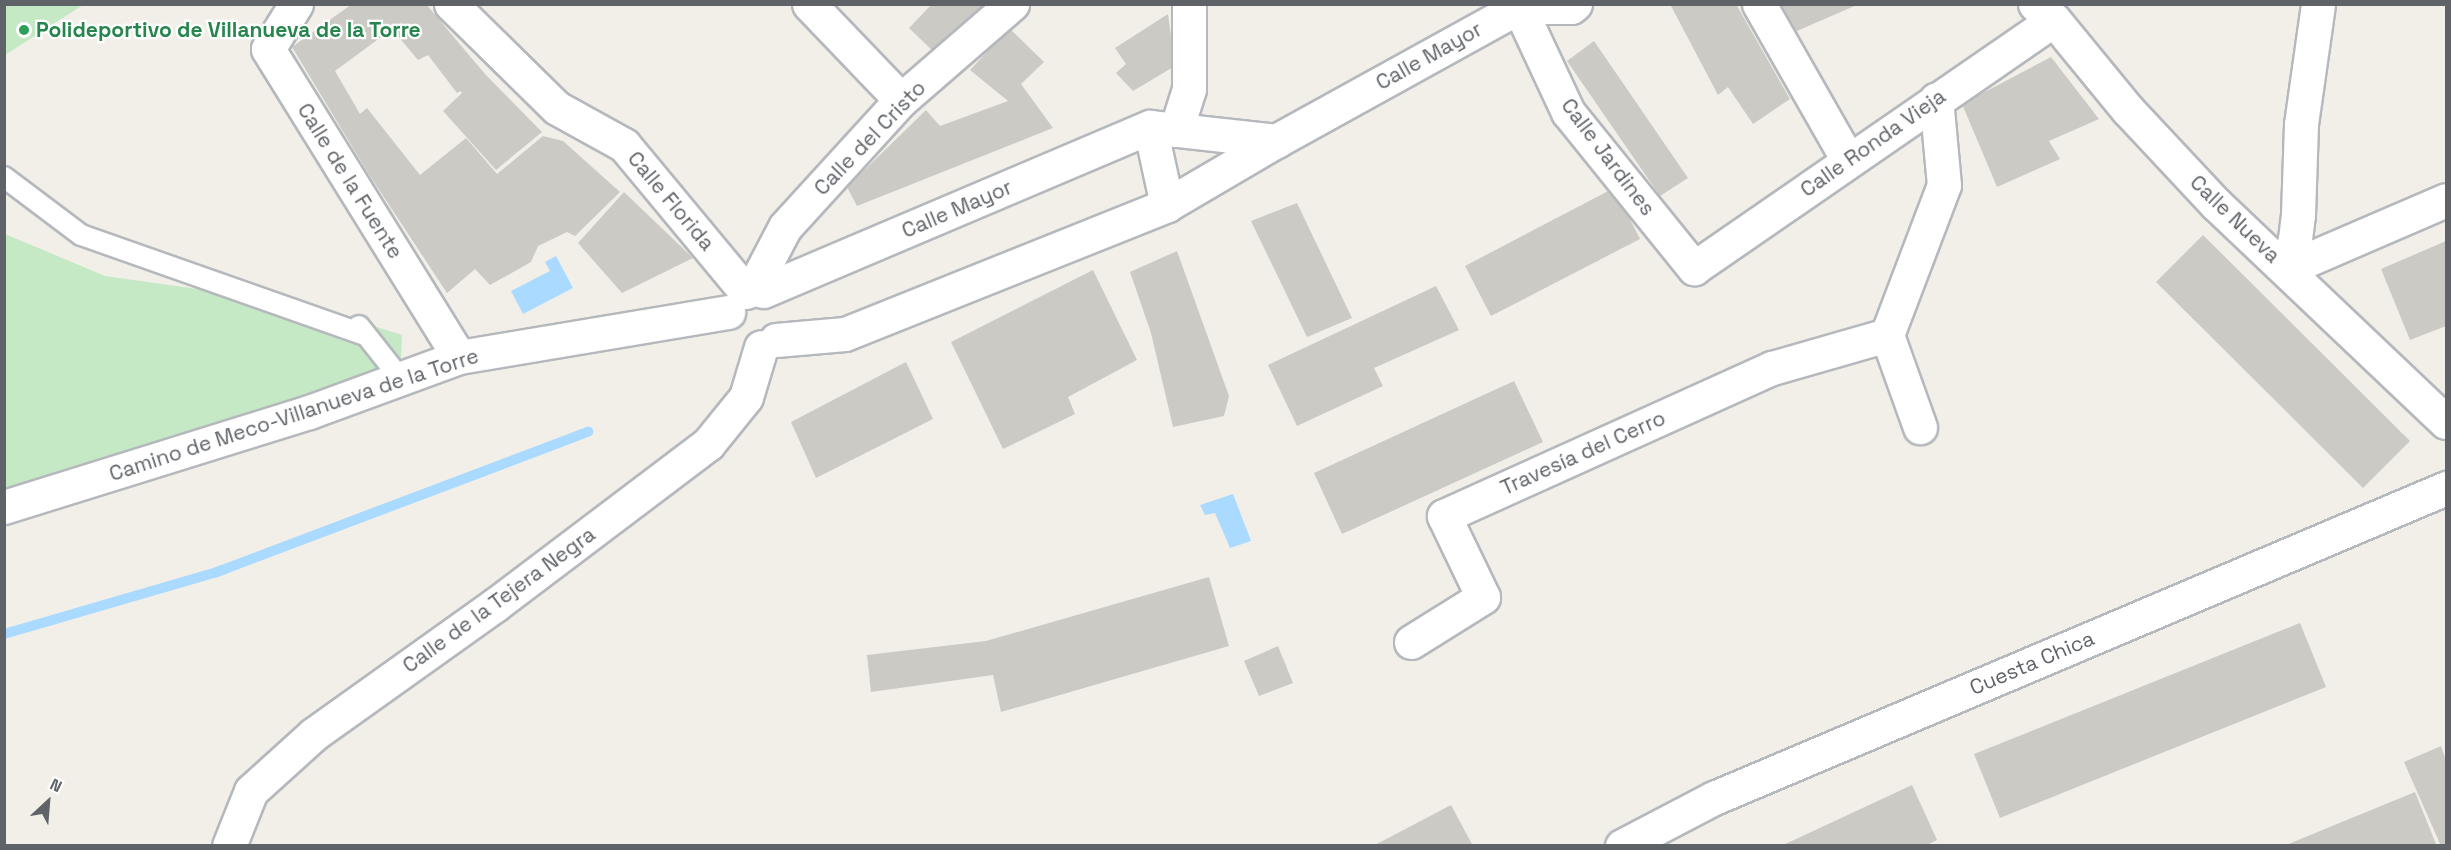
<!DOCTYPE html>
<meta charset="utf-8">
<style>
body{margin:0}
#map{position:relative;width:2451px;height:850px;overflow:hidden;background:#f1efe8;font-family:"Space Grotesk",sans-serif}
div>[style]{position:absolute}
.green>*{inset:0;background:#c5e8c5}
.water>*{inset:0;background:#aadaff}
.stream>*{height:10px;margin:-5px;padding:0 5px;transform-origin:5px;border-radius:5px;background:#aadaff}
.building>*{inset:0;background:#cccac5}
.roads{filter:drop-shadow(2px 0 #b5b8bc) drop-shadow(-2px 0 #b5b8bc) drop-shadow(0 2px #b5b8bc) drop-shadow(0 -2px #b5b8bc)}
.lane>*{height:20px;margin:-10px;padding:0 10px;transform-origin:10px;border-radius:10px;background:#fff}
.street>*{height:33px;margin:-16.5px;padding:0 16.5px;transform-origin:16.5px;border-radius:16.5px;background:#fff}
.secondary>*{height:33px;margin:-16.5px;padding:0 16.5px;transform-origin:16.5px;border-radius:16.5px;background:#fff}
.dots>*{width:16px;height:16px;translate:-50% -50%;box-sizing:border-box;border:3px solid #fff;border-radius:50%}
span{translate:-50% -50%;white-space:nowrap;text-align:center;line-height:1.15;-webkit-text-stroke:4.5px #fff;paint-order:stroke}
.leisure-label{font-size:21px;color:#27864d;font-weight:700}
.left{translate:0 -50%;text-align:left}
.street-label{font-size:21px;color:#5f6368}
.frame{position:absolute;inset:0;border:6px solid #5f6368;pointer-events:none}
.north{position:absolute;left:18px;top:772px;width:60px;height:60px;-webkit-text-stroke:4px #fff;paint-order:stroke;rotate:26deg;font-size:16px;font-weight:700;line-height:24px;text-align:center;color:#5f6368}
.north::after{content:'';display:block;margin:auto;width:21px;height:27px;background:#5f6368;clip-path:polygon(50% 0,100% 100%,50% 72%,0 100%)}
</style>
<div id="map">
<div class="green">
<i style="clip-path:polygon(5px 4px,83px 4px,83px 5px,5px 55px)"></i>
<i style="clip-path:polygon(5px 234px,105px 276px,303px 304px,402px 335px,400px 378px,5px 495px)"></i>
</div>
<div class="water">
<i style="clip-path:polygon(556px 256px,573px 288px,523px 314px,511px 291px,550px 271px,545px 262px)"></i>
<i style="clip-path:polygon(1233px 494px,1251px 541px,1230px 548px,1215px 513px,1205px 515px,1200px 505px)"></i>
</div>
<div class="stream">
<i style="left:4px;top:634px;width:222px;rotate:-16.2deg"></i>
<i style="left:217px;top:572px;width:397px;rotate:-20.7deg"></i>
</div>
<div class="building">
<i style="clip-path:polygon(352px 4px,426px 4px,485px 74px,542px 132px,496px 170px,443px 111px,462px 93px,460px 91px,457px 93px,428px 55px,418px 60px,392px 29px,335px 71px,360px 114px,367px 108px,420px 175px,466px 138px,497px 174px,543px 136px,563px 141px,620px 192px,575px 236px,567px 232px,538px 246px,531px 262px,490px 285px,475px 269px,447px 293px,368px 173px,292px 47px)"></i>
<i style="clip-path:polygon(932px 4px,991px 4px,940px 58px,909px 28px)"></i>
<i style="clip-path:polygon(1670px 4px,1736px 4px,1790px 99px,1753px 124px,1728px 87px,1718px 95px)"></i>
<i style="clip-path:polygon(1777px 4px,1859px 4px,1790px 34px)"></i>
<i style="clip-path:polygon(1168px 14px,1175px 66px,1133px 91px,1116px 73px,1126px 64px,1115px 48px)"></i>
<i style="clip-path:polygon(1009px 28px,1044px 62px,1021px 84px,1053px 128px,857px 206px,847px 187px,926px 110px,940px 126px,1008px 101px,970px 70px)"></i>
<i style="clip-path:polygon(1594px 41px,1688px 178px,1660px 196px,1567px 61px)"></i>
<i style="clip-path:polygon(2051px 57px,2099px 119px,2049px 141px,2060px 159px,1997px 187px,1962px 104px)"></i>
<i style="clip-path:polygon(1614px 188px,1640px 239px,1491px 316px,1465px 266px)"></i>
<i style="clip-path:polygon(624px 192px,693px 258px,622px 293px,578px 243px)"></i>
<i style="clip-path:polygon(1297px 203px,1352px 318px,1307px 337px,1251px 221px)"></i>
<i style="clip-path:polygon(2203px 235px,2410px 441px,2363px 488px,2156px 282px)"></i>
<i style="clip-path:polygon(2446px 241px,2446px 326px,2410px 340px,2381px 269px)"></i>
<i style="clip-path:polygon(1177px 251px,1229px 396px,1224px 416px,1173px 427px,1151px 333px,1130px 272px)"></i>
<i style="clip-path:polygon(1093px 270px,1137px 360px,1068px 397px,1075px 414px,1003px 449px,951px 342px)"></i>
<i style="clip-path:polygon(1436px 286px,1459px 330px,1374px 368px,1383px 386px,1297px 426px,1268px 365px)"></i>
<i style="clip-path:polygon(906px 362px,933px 419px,816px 478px,791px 422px)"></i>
<i style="clip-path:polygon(1514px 381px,1543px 442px,1342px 534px,1314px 473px)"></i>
<i style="clip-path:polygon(1209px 577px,1229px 646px,1001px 712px,993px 675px,871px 692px,867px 655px,986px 641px)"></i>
<i style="clip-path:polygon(2300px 623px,2326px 687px,2000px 818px,1974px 754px)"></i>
<i style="clip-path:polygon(1278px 646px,1293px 683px,1259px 696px,1244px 661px)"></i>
<i style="clip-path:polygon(2441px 746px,2446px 761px,2446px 846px,2441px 846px,2404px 762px)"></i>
<i style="clip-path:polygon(1912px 785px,1937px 840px,1925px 846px,1781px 846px)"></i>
<i style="clip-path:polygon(2415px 792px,2436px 844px,2286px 846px,2286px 845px)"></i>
<i style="clip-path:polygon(1451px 805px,1473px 846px,1373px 846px)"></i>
</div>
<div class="roads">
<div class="lane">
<i style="left:4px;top:177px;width:96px;rotate:37deg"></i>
<i style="left:81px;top:235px;width:301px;rotate:19.4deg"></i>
<i style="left:359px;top:326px;width:66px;rotate:51.7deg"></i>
</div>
<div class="street">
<i style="left:296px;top:4px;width:53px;rotate:121.9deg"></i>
<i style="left:268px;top:49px;width:362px;rotate:58.2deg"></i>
<i style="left:451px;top:4px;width:148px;rotate:44.5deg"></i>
<i style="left:557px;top:108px;width:77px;rotate:28.9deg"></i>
<i style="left:624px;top:145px;width:191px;rotate:50.3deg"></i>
<i style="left:809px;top:4px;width:133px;rotate:46.2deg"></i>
<i style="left:1759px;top:4px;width:180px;rotate:60.3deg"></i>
<i style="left:1519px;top:7px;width:116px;rotate:65deg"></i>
<i style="left:1568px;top:112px;width:201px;rotate:51.1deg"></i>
<i style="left:1694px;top:268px;width:437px;rotate:-34.6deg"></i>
<i style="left:1150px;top:127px;width:80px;rotate:77.7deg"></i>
<i style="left:1176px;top:130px;width:43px;rotate:-72.4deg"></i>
<i style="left:1189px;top:89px;width:85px;rotate:-90deg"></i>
<i style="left:2286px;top:269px;width:31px;rotate:-73deg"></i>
<i style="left:2295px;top:239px;width:24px;rotate:-83deg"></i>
<i style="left:2298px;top:215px;width:91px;rotate:-88.1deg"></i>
<i style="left:2301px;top:124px;width:121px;rotate:-81.9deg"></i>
<i style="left:2286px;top:269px;width:174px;rotate:-23.3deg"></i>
<i style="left:752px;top:290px;width:71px;rotate:-62.4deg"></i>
<i style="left:785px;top:227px;width:172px;rotate:-47.6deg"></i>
<i style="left:901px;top:100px;width:147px;rotate:-40.9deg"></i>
<i style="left:763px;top:291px;width:420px;rotate:-23deg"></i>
<i style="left:1150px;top:127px;width:127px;rotate:6.3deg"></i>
<i style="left:1887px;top:335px;width:98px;rotate:70.3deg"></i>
<i style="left:776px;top:340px;width:69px;rotate:-5deg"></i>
<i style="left:845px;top:334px;width:347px;rotate:-21.8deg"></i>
<i style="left:1167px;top:205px;width:126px;rotate:-30.4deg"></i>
<i style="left:1276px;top:141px;width:277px;rotate:-28.9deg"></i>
<i style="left:1519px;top:7px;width:52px"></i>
<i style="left:1571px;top:7px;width:5px;rotate:-37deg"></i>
<i style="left:4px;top:507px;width:319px;rotate:-17.3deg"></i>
<i style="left:309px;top:412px;width:160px;rotate:-20.1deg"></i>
<i style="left:459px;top:357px;width:273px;rotate:-9.5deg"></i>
<i style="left:1411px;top:642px;width:85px;rotate:-32deg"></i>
<i style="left:1483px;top:597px;width:90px;rotate:-115.7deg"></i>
<i style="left:1444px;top:516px;width:360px;rotate:-24.3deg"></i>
<i style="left:1772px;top:368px;width:120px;rotate:-16deg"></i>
<i style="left:1887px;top:335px;width:160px;rotate:-69.2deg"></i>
<i style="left:1944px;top:185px;width:86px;rotate:-95.3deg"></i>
<i style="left:229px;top:846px;width:59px;rotate:-68.2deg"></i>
<i style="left:251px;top:791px;width:85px;rotate:-42.1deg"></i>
<i style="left:314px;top:734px;width:222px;rotate:-35.5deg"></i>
<i style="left:495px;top:605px;width:267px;rotate:-37.1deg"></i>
<i style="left:708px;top:444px;width:60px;rotate:-51deg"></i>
<i style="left:746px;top:397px;width:52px;rotate:-73.3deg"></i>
<i style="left:1622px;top:846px;width:104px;rotate:-27.6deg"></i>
<i style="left:1714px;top:798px;width:795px;rotate:-22.95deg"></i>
</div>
<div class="secondary">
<i style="left:2035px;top:4px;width:25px;rotate:40deg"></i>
<i style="left:2054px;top:20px;width:117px;rotate:50.6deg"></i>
<i style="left:2128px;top:110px;width:129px;rotate:46.9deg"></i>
<i style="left:2216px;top:204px;width:317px;rotate:43.5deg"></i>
</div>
</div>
<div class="dots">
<i style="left:24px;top:30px;background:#2e9e5b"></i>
</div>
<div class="leisure-label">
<span class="left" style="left:36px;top:30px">Polideportivo de Villanueva de la Torre</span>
</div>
<div class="street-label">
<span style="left:1429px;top:56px;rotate:-29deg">Calle Mayor</span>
<span style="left:870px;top:138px;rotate:-46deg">Calle del Cristo</span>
<span style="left:1873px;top:143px;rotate:-35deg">Calle Ronda Vieja</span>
<span style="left:1608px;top:157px;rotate:53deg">Calle Jardines</span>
<span style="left:350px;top:181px;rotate:58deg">Calle de la Fuente</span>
<span style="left:671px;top:201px;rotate:50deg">Calle Florida</span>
<span style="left:957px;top:209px;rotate:-23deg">Calle Mayor</span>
<span style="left:2235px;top:219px;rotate:44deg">Calle Nueva</span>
<span style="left:294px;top:415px;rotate:-18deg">Camino de Meco-Villanueva de la Torre</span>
<span style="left:1583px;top:453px;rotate:-24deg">Travesía del Cerro</span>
<span style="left:499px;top:600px;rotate:-36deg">Calle de la Tejera Negra</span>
<span style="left:2032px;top:663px;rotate:-23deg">Cuesta Chica</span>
</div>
<div class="frame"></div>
<div class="north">N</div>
</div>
